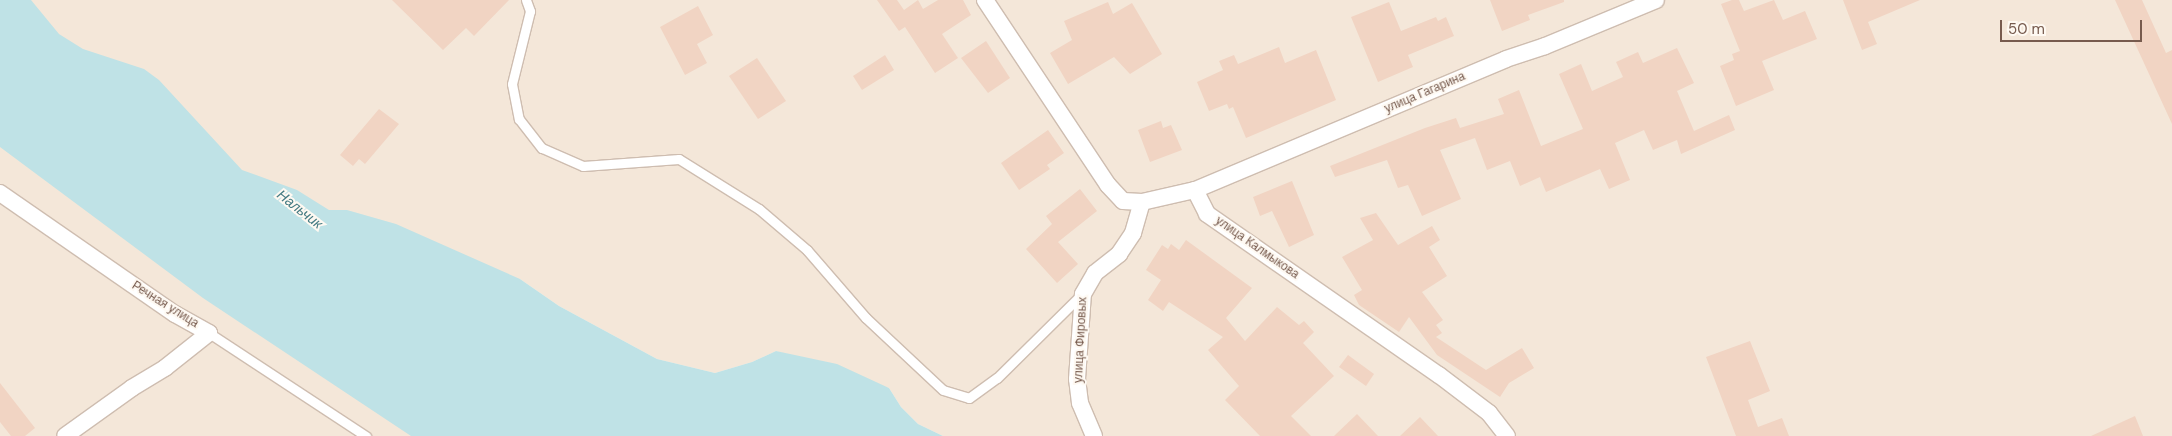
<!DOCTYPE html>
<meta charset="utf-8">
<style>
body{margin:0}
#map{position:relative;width:2172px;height:436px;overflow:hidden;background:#fcf5eb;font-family:"DM Sans",sans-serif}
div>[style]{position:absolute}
.residential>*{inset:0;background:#f4e7d9}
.water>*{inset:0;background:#bfe2e6}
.building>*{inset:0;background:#f1d4c3}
.roads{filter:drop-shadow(1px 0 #cebdb0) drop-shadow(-1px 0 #cebdb0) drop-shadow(0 1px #cebdb0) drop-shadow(0 -1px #cebdb0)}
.service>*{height:9px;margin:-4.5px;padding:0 4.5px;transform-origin:4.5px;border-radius:4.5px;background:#fff}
.minor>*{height:16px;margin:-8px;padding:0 8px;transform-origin:8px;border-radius:8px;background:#fff}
span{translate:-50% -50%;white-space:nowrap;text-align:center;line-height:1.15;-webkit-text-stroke:4px #fef9f2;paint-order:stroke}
.street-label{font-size:12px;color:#775b4e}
.water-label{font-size:14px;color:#457b83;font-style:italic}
.scale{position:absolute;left:2000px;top:20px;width:142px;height:22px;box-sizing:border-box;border:2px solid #775b4e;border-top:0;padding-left:6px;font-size:15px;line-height:18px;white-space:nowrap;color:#775b4e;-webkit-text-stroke:4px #fef9f2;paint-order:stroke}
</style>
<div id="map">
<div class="residential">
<i style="clip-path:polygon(0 0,2172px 0,2172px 436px,943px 436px,918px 424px,901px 407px,889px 388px,776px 351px,752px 362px,715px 373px,657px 359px,559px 306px,520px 279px,489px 436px,0 436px)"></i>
</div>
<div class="water">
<i style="clip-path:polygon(0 0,31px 0,59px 34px,83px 49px,144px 69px,159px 80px,242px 170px,297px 190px,329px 210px,347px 210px,396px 224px,520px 279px,559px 306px,657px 359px,715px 373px,752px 362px,776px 351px,837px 364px,889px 388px,901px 407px,918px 424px,943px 436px,411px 436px,203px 298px,0 147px)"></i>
</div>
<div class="building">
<i style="clip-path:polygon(392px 0,509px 0,474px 36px,466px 28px,443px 50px)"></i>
<i style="clip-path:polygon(877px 0,897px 0,904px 10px,918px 0,923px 9px,938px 0,963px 0,971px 15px,942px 34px,958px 58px,935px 73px,905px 27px,899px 31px)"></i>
<i style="clip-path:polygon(1490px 0,1564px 0,1564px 2px,1528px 15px,1530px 20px,1502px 31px)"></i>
<i style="clip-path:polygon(1732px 0,1739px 0,1744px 11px,1774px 0,1783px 20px,1805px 11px,1817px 39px,1762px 61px,1774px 90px,1736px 106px,1720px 66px,1734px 60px,1732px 54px,1740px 51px,1721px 4px)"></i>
<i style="clip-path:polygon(1843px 0,1920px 0,1868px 22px,1877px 44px,1862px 50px)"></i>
<i style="clip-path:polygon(2115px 0,2142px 0,2166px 53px,2172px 50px,2172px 124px)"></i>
<i style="clip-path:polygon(1108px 2px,1113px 14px,1132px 3px,1162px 54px,1130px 74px,1114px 57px,1068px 84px,1050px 53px,1072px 40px,1064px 21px)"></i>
<i style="clip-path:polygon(1389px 2px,1401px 31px,1436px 17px,1438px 21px,1446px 17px,1454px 36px,1408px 55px,1413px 67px,1378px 82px,1351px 17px)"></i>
<i style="clip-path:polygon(698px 6px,713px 35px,697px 44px,707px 63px,685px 75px,660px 27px)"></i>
<i style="clip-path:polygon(986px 41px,1010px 78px,988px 93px,961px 58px)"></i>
<i style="clip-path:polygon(1279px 47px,1285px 63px,1316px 50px,1336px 100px,1246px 138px,1233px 107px,1229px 109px,1227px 104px,1209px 111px,1197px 82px,1223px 70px,1219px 61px,1234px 55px,1238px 64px)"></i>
<i style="clip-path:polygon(1677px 48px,1694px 83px,1677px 91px,1694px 131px,1729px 115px,1735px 130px,1681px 154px,1677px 140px,1653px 150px,1644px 130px,1615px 143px,1630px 180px,1609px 189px,1600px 169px,1546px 192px,1540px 177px,1520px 186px,1510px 161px,1487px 170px,1475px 138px,1440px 150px,1461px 199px,1422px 216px,1408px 185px,1398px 188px,1387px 160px,1335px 177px,1330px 166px,1425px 128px,1456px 118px,1460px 128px,1504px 114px,1498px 99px,1519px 90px,1541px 146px,1583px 129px,1559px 74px,1581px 64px,1592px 91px,1623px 77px,1616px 62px,1638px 52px,1643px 63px)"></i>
<i style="clip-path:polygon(885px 55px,894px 70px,862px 90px,853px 76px)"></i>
<i style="clip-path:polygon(757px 58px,786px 101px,758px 119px,729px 76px)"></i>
<i style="clip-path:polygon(379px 109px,399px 124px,365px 164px,359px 159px,353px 166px,340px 155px)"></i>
<i style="clip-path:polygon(1161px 121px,1163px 128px,1171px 125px,1182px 150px,1150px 162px,1138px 130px)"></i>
<i style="clip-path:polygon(1048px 130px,1064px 153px,1047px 165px,1050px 169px,1019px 190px,1001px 163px)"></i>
<i style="clip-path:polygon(1292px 181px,1314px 235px,1289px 247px,1272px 211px,1260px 216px,1253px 197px)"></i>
<i style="clip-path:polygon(1080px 189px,1097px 211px,1058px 242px,1078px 264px,1057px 283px,1026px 249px,1052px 224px,1046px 216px)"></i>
<i style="clip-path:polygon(1376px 213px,1398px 245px,1432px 226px,1440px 240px,1429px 247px,1447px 276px,1422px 292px,1443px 320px,1436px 325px,1442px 333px,1436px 337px,1486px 370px,1522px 348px,1534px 368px,1509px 383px,1500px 397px,1437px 355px,1409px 317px,1399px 332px,1359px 305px,1354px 295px,1362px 290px,1342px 257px,1373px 240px,1360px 218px)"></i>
<i style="clip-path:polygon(1186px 240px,1252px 288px,1226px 318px,1245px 341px,1277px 307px,1299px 325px,1304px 321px,1314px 332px,1303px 343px,1334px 376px,1291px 416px,1311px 436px,1260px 436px,1225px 400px,1239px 386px,1208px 350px,1223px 337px,1169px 302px,1163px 311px,1148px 300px,1161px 280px,1146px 270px,1162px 245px,1168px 249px,1171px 244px,1179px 250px)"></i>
<i style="clip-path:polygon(1750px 341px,1770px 391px,1748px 400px,1758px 427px,1782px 418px,1789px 436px,1736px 436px,1706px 357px)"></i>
<i style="clip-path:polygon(1348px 355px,1374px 374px,1366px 386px,1339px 367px)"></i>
<i style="clip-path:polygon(0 383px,35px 428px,25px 436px,11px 436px,0 422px)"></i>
<i style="clip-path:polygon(1357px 414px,1378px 436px,1334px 436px)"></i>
<i style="clip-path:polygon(2135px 416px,2143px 436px,2091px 436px)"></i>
<i style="clip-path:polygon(1420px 417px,1438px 436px,1400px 436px)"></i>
</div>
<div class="roads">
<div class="service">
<i style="left:526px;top:0;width:12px;rotate:70deg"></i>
<i style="left:530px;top:11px;width:75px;rotate:103.9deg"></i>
<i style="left:512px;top:84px;width:36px;rotate:79deg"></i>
<i style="left:519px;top:119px;width:37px;rotate:52deg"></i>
<i style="left:542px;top:148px;width:45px;rotate:23.7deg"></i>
<i style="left:583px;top:166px;width:96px;rotate:-4.2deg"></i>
<i style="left:679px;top:159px;width:94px;rotate:32deg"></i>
<i style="left:759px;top:209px;width:63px;rotate:40.5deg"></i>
<i style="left:807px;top:250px;width:90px;rotate:49.1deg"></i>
<i style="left:866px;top:318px;width:105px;rotate:43.1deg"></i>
<i style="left:943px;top:390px;width:27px;rotate:17deg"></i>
<i style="left:969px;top:398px;width:34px;rotate:-36deg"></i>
<i style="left:997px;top:378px;width:120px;rotate:-44.7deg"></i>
<i style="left:209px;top:333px;width:188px;rotate:33.3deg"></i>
</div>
<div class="minor">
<i style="left:985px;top:0;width:222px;rotate:56.4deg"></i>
<i style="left:1108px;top:185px;width:22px;rotate:47deg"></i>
<i style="left:1123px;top:201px;width:19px;rotate:3deg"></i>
<i style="left:1142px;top:202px;width:54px;rotate:-12.8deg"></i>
<i style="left:1195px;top:190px;width:337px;rotate:-22.8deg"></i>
<i style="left:1506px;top:59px;width:41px;rotate:-18.4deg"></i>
<i style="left:1545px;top:46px;width:120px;rotate:-22.5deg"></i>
<i style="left:1195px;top:190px;width:27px;rotate:63deg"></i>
<i style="left:1207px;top:214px;width:282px;rotate:34.8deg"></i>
<i style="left:1439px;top:375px;width:63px;rotate:37.2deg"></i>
<i style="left:1489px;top:413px;width:29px;rotate:52deg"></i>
<i style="left:0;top:193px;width:213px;rotate:34.7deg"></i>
<i style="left:175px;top:314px;width:39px;rotate:29deg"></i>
<i style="left:209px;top:333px;width:56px;rotate:141.5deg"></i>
<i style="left:165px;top:368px;width:39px;rotate:149deg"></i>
<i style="left:132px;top:388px;width:82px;rotate:144.4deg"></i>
<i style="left:1094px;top:436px;width:36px;rotate:-113deg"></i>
<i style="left:1080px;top:403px;width:24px;rotate:-97deg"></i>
<i style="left:1077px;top:379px;width:85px;rotate:-86deg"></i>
<i style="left:1083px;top:294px;width:24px;rotate:-60deg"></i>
<i style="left:1095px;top:273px;width:31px;rotate:-38deg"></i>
<i style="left:1119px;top:254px;width:25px;rotate:-56deg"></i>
<i style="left:1133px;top:233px;width:32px;rotate:-74deg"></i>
</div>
</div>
<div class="street-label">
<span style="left:1425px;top:93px;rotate:-23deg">улица Гагарина</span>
<span style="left:1257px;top:248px;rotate:35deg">улица Калмыкова</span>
<span style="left:165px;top:305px;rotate:32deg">Речная улица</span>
<span style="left:1081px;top:340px;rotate:-87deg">улица Фировых</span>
</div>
<div class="water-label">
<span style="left:300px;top:209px;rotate:38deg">Нальчик</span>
</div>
<div class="scale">50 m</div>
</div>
